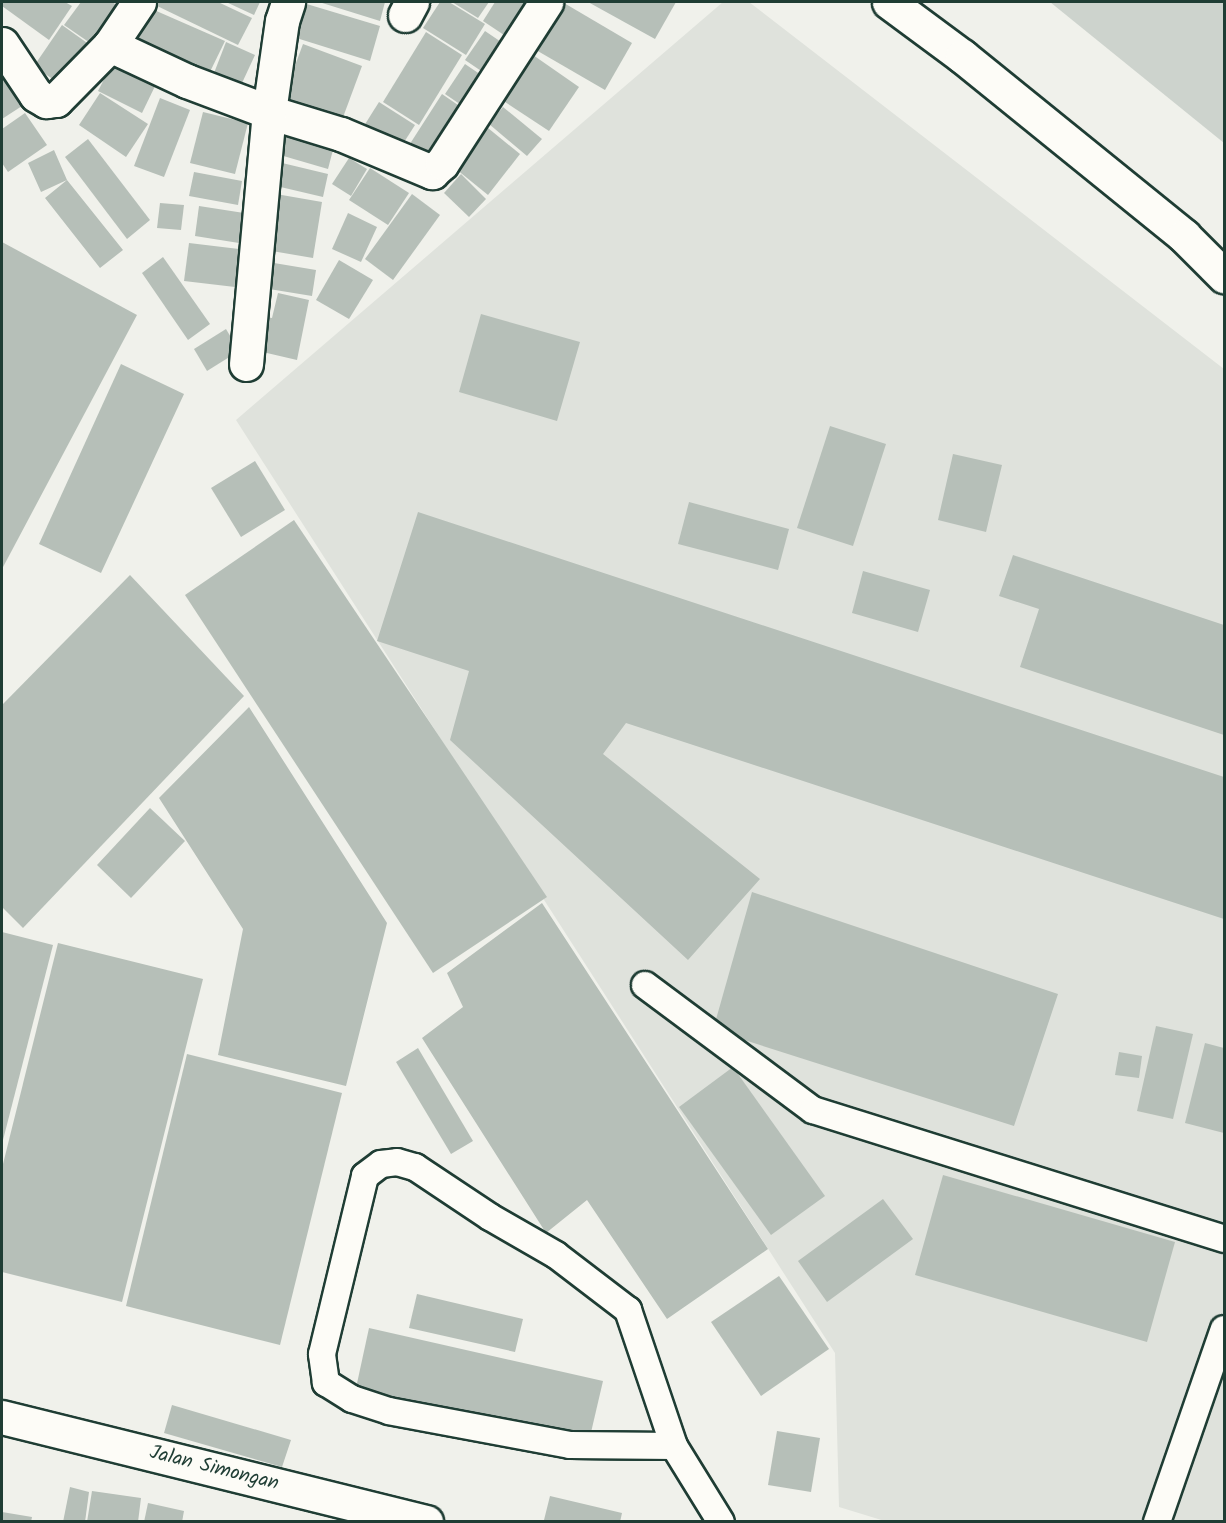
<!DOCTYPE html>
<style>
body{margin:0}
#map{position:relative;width:1226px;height:1523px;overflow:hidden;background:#f0f1eb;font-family:Kalam,sans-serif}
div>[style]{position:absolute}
.built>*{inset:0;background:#dfe2dc}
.green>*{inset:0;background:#cdd3cd}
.building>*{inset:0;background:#b6bfb8}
.roads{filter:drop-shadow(2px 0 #1f3d34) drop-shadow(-2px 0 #1f3d34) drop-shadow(0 2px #1f3d34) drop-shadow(0 -2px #1f3d34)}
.service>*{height:26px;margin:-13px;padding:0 13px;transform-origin:13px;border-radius:13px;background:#fdfcf7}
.minor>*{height:33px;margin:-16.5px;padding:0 16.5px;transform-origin:16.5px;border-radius:16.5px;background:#fdfcf7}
.secondary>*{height:33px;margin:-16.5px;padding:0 16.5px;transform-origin:16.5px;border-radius:16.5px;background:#fdfcf7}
span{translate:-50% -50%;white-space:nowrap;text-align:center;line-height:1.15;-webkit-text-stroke:4.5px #fdfcf7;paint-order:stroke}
.street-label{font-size:20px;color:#1f3d34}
.frame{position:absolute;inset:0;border:3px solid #1f3d34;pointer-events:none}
</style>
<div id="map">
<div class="built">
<i style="clip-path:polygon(723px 2px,749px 2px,1224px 369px,1224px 1521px,888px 1522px,839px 1507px,835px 1353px,236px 420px)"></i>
</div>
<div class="green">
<i style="clip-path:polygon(1050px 2px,1224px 2px,1224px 143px)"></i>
</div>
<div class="building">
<i style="clip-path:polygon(2px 2px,65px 2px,72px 6px,49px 40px,2px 6px)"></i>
<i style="clip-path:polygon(81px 2px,112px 2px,120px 7px,93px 45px,64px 25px)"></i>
<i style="clip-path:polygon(154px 2px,218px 2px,252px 18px,238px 45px,153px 4px)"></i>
<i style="clip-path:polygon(226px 2px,260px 2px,254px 15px)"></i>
<i style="clip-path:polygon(300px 2px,380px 26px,370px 61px,290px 36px)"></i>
<i style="clip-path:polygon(319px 2px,385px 2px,380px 21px)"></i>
<i style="clip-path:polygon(440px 2px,449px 2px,485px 24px,466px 55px,423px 28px)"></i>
<i style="clip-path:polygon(452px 2px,489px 2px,478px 18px)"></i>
<i style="clip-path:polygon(495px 2px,533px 2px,510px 39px,483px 21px)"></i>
<i style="clip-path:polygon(588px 2px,676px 2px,655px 39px)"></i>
<i style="clip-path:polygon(564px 3px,632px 43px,605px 90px,536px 50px)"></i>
<i style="clip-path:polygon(145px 6px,225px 41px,207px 78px,128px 44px)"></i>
<i style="clip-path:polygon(62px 25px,90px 45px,61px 85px,34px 66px)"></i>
<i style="clip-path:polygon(485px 31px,513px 50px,493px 79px,465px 60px)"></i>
<i style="clip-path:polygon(426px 32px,462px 55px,419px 125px,383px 102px)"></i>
<i style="clip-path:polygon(226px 42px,255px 55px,236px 96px,209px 86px)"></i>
<i style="clip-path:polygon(303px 44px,362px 66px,342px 120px,283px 98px)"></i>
<i style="clip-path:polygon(533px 55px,579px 87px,549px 131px,502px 100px)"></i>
<i style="clip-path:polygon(115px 58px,158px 80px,142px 113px,98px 91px)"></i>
<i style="clip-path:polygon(465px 64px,490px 81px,470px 111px,445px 94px)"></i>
<i style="clip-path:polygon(2px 72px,22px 106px,2px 119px)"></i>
<i style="clip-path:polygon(100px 93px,148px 124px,126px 157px,79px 125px)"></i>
<i style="clip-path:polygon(442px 94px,468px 112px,433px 167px,406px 150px)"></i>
<i style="clip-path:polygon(160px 98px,190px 110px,164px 177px,134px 166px)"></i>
<i style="clip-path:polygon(379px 102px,415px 125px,399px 150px,362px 129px)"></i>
<i style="clip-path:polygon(503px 107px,542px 139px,527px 156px,489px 124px)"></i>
<i style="clip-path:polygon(203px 112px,248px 123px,235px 174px,190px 163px)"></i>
<i style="clip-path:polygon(25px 113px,47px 145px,8px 172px,2px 163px,2px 129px)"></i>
<i style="clip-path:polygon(488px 128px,520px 154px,488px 195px,456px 169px)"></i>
<i style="clip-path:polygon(286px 133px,334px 146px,328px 169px,280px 155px)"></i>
<i style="clip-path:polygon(88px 139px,150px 220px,127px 239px,65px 157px)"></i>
<i style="clip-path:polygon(54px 150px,67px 180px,123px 250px,100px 268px,45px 198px,67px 180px,41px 192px,28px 163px)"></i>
<i style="clip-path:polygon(349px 158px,367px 169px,351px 196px,332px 184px)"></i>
<i style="clip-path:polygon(278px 162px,328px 174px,323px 197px,272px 185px)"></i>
<i style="clip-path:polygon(370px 168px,409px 193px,388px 225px,349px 200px)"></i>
<i style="clip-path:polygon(194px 172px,242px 181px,238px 205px,189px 196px)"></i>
<i style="clip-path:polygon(461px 174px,486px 199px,469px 217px,444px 193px)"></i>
<i style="clip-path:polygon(276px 194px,322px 202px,313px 258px,266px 250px)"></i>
<i style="clip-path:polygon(412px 194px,440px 215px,393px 280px,365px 259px)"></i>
<i style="clip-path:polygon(160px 203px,184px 205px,181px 230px,157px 228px)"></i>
<i style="clip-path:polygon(199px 206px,244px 213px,239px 243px,195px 236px)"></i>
<i style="clip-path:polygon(348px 213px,377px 227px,361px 262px,332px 249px)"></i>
<i style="clip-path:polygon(2px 242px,137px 315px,2px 569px)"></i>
<i style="clip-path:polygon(189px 243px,239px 249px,235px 287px,184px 281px)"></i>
<i style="clip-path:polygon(163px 257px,210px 324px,188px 340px,142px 273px)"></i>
<i style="clip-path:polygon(339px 260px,373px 280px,349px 319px,316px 300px)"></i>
<i style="clip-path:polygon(268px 262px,316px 270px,312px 296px,263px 288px)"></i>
<i style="clip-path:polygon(278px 293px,309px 300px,297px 360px,254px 350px,261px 316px,272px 318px)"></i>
<i style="clip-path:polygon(481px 314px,580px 342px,557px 421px,459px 392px)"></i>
<i style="clip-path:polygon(226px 329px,239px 351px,207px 371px,194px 349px)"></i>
<i style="clip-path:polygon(121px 364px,184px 394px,101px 573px,39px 544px)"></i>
<i style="clip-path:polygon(830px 426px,886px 444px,853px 546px,797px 528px)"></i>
<i style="clip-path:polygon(953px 454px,1002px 465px,986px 532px,938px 520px)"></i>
<i style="clip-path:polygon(255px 461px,285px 510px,241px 537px,211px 488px)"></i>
<i style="clip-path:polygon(689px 502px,789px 529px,778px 570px,678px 544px)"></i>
<i style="clip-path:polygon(418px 512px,1224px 777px,1224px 919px,626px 723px,603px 754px,760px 879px,688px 960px,450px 740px,469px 671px,377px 641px)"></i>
<i style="clip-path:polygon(294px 520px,547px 897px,433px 973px,185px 595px)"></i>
<i style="clip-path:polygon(1013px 555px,1224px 625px,1224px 735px,1020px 667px,1039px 609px,999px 596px)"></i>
<i style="clip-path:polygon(863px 571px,930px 590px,918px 632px,852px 613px)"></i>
<i style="clip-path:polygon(130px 575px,244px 696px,23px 928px,2px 907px,2px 705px)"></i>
<i style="clip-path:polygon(249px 707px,387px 923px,346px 1086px,218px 1055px,243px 929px,159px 798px)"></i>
<i style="clip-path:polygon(150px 808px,185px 841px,131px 898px,97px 865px)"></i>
<i style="clip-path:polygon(752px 892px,1058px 994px,1014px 1126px,713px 1030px)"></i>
<i style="clip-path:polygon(542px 903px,768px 1249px,667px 1319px,587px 1200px,546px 1233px,422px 1038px,463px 1007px,447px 973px)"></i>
<i style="clip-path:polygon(2px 932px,53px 945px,2px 1144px)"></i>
<i style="clip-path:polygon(58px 943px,203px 979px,122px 1302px,2px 1272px,2px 1168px)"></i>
<i style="clip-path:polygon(1156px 1026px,1193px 1034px,1173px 1119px,1137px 1111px)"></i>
<i style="clip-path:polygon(1205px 1043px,1224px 1048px,1224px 1133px,1185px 1123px)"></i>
<i style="clip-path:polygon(418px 1048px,473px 1141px,451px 1154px,396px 1062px)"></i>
<i style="clip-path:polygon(1119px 1052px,1142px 1056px,1139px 1078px,1115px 1075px)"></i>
<i style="clip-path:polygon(187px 1054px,342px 1093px,280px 1345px,126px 1306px)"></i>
<i style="clip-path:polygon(733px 1067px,825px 1196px,771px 1235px,679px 1107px)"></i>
<i style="clip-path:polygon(943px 1175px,1175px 1242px,1147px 1342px,915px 1275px)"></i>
<i style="clip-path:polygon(883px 1199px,913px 1239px,827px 1302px,798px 1261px)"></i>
<i style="clip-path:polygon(779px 1276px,829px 1349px,761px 1396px,711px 1322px)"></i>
<i style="clip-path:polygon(417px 1294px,523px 1319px,515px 1352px,409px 1328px)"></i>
<i style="clip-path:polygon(369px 1328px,603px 1381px,589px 1441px,356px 1388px)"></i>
<i style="clip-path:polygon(172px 1405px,291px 1440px,282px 1467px,164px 1433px)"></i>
<i style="clip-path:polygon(777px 1431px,820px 1438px,811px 1492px,768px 1485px)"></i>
<i style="clip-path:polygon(70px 1487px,89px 1492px,85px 1522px,63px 1522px)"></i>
<i style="clip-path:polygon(92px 1491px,141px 1498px,138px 1522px,87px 1522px)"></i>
<i style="clip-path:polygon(550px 1496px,622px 1513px,620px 1522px,544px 1520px)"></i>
<i style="clip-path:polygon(148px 1503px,184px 1511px,182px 1522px,144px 1522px)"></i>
<i style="clip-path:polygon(2px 1512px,32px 1517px,31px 1522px,2px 1522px)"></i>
</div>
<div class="roads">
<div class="service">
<i style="left:645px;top:985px;width:209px;rotate:36.7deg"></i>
<i style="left:813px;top:1110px;width:431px;rotate:17.4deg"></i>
<i style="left:674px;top:1446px;width:104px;rotate:-179.4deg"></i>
<i style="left:570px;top:1445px;width:184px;rotate:-169.4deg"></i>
<i style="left:389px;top:1411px;width:39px;rotate:-162deg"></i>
<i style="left:352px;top:1399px;width:31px;rotate:-148deg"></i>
<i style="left:326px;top:1383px;width:29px;rotate:-98deg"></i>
<i style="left:322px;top:1354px;width:183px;rotate:-76.4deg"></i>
<i style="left:365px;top:1176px;width:20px;rotate:-37deg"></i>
<i style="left:381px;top:1164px;width:16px;rotate:-7deg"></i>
<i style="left:397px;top:1162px;width:19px;rotate:16deg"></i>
<i style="left:415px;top:1167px;width:90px;rotate:33.7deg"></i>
<i style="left:490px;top:1217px;width:76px;rotate:29.9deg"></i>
<i style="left:556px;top:1255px;width:91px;rotate:37.4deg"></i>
<i style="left:628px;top:1310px;width:144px;rotate:71.3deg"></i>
<i style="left:674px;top:1446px;width:89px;rotate:58.3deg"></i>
<i style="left:1157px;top:1522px;width:204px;rotate:-70.9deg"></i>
</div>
<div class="minor">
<i style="left:889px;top:2px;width:91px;rotate:36.5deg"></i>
<i style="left:962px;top:56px;width:286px;rotate:39deg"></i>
<i style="left:1184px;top:236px;width:57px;rotate:45deg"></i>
<i style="left:405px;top:15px;width:15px;rotate:-62deg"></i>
<i style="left:2px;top:44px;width:61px;rotate:56.3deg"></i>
<i style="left:36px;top:95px;width:12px;rotate:31deg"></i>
<i style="left:46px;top:101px;width:10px;rotate:-6deg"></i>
<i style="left:56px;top:100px;width:77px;rotate:-45.5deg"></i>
<i style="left:110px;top:45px;width:52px;rotate:-56deg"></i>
<i style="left:110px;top:45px;width:85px;rotate:25.1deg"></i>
<i style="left:187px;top:81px;width:88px;rotate:20.7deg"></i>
<i style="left:269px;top:112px;width:75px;rotate:17deg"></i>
<i style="left:341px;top:134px;width:99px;rotate:22.7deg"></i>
<i style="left:432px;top:172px;width:13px;rotate:-42deg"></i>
<i style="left:442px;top:163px;width:192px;rotate:-57.1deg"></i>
<i style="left:246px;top:364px;width:253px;rotate:-84.8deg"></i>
<i style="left:269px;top:112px;width:92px;rotate:-81.9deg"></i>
<i style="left:282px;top:21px;width:20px;rotate:-72deg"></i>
</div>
<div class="secondary">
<i style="left:2px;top:1417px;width:437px;rotate:13.9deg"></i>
</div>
</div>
<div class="street-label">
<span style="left:214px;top:1469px;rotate:14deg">Jalan Simongan</span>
</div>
<div class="frame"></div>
</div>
